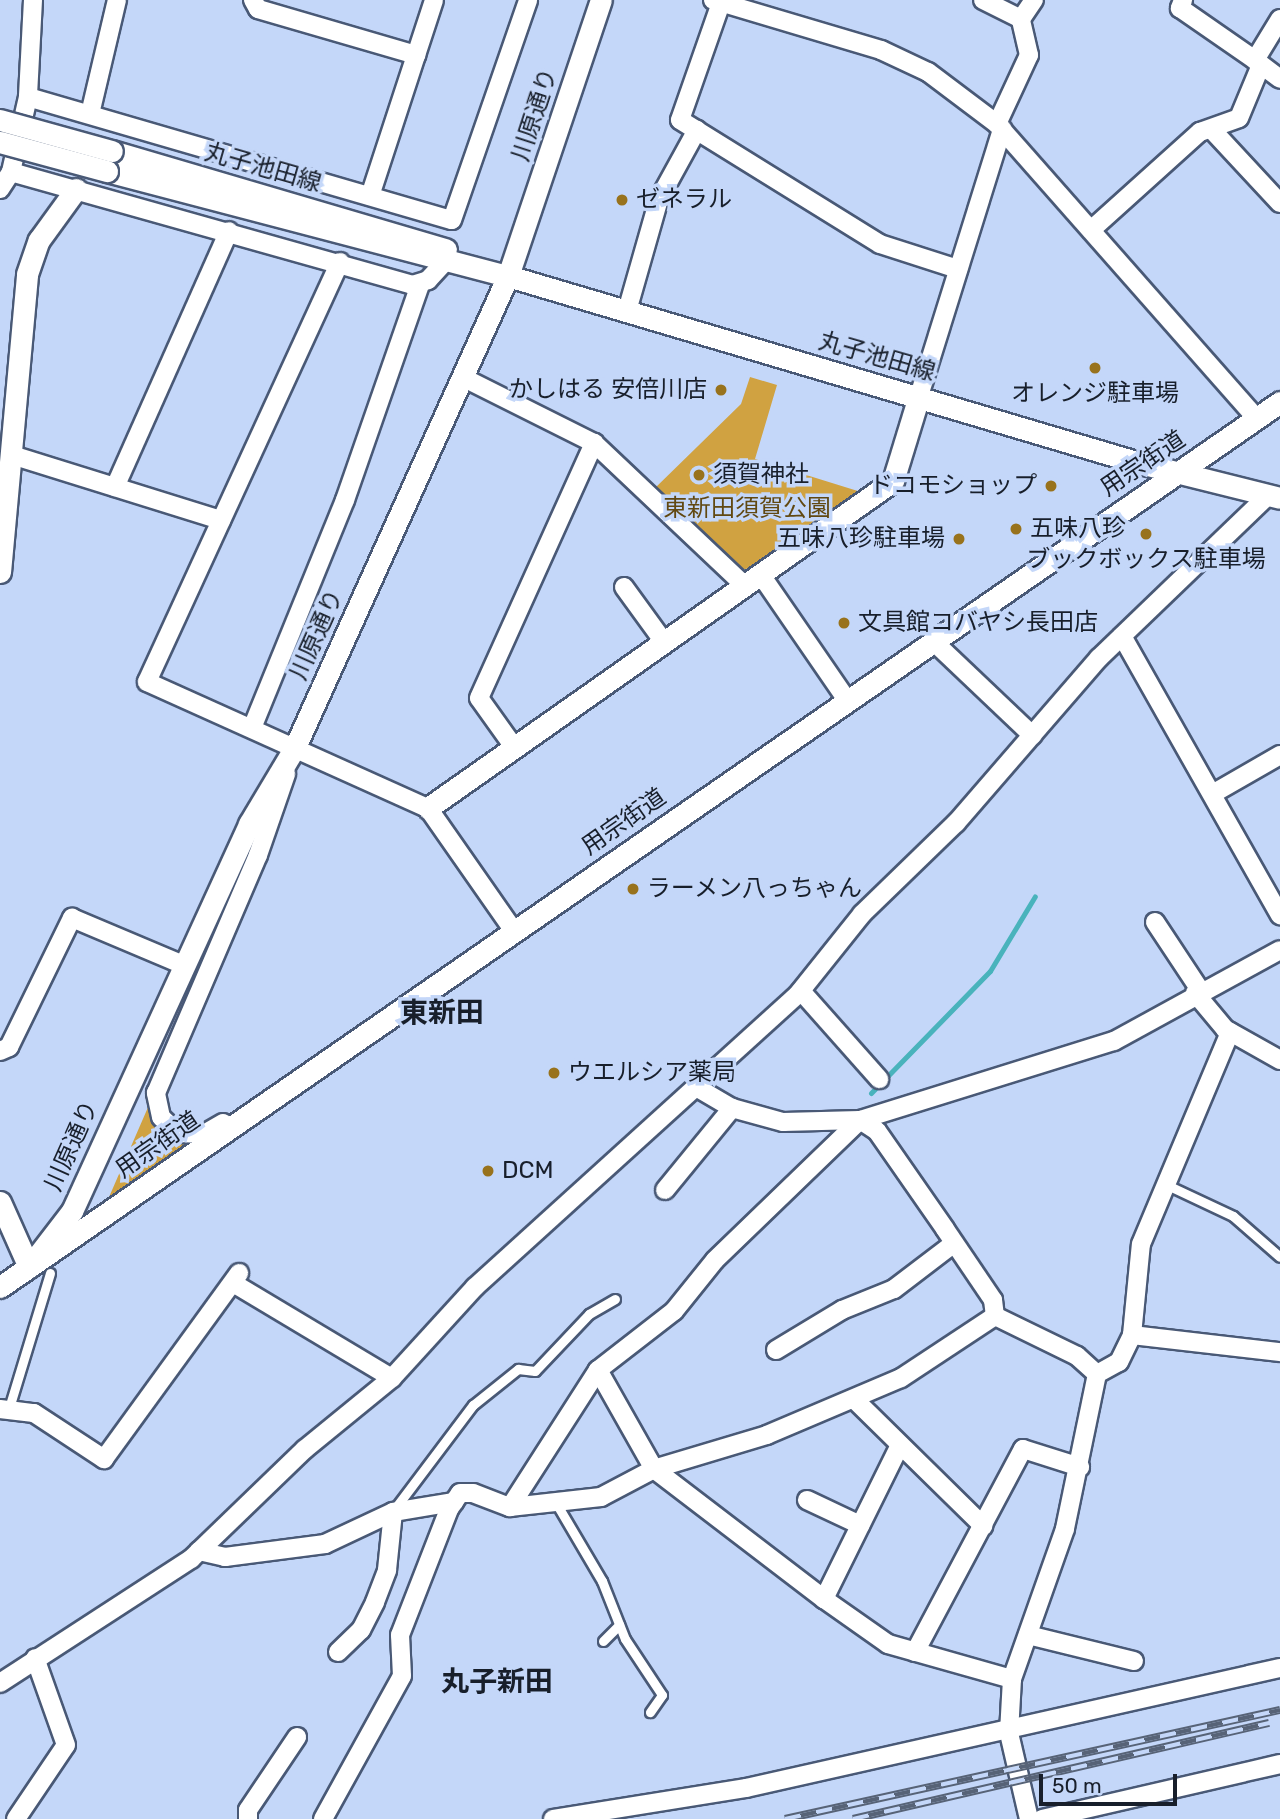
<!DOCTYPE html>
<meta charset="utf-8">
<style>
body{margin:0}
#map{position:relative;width:1280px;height:1819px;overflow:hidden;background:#c4d7f9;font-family:Rubik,"Noto Sans JP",sans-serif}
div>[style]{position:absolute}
.green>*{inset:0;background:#d0a241}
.stream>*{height:5px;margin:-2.5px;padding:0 2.5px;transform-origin:2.5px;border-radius:2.5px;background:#49b3bc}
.roads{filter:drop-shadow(2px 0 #495976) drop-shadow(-2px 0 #495976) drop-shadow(0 2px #495976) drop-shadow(0 -2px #495976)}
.service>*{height:9px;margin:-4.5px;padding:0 4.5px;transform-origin:4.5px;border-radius:4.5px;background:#fff}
.minor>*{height:18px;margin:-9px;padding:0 9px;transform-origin:9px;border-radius:9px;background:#fff}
.tertiary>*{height:21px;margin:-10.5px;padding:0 10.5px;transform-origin:10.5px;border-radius:10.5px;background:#fff}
.rail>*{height:8px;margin-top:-4px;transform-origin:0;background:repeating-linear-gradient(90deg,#c4d7f9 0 16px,#576377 0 32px);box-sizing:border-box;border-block:2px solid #576377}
.bridges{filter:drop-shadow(2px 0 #495976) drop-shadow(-2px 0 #495976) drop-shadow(0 2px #495976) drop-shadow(0 -2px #495976)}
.tertiary-bridge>*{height:21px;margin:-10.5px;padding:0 10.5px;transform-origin:10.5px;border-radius:10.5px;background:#fff}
.dots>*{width:19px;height:19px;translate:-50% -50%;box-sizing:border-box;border:4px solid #c4d7f9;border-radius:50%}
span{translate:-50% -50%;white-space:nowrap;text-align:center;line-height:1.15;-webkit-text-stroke:7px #c4d7f9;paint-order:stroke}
.street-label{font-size:24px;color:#181f2b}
.poi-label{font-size:24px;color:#181f2b}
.left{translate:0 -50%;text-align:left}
.right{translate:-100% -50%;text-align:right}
.park-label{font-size:24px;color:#614811}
.quarter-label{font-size:28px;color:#181f2b;font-weight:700}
.scale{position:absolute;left:1039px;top:1774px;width:138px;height:32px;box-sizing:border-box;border:4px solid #181f2b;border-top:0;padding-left:9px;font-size:21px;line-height:24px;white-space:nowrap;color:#181f2b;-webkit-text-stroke:5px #c4d7f9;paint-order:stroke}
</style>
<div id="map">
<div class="green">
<i style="clip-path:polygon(750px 377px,777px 385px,755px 459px,861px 492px,751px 568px,739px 570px,654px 489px,741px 404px)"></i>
<i style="clip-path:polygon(149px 1105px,166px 1134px,193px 1142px,106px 1204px)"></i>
</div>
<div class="stream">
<i style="left:871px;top:1093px;width:170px;rotate:-45.7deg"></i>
<i style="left:990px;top:971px;width:87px;rotate:-59deg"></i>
</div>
<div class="roads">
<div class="service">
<i style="left:1165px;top:1184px;width:75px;rotate:25.2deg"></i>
<i style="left:1233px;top:1216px;width:62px;rotate:41.1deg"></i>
<i style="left:9px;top:1408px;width:141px;rotate:-73.1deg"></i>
<i style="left:556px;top:1503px;width:91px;rotate:59.5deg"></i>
<i style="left:602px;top:1581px;width:62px;rotate:68.4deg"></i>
<i style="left:625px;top:1639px;width:67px;rotate:56.5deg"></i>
<i style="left:662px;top:1695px;width:21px;rotate:125deg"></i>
<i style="left:393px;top:1511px;width:133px;rotate:-53deg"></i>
<i style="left:473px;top:1405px;width:58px;rotate:-38.7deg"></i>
<i style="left:518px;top:1369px;width:17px;rotate:7deg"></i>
<i style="left:535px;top:1371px;width:79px;rotate:-46.5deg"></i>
<i style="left:589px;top:1314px;width:30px;rotate:-30deg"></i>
<i style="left:603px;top:1641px;width:23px;rotate:-45deg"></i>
</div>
<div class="minor">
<i style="left:33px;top:0;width:97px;rotate:93deg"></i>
<i style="left:28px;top:97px;width:77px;rotate:102.8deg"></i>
<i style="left:11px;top:172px;width:417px;rotate:15.7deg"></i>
<i style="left:412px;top:285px;width:17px;rotate:-17deg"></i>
<i style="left:428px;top:280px;width:23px;rotate:-47deg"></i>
<i style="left:253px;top:0;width:10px;rotate:61deg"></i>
<i style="left:258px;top:9px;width:165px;rotate:16.2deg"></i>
<i style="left:713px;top:0;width:175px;rotate:16.6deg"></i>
<i style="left:881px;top:50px;width:52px;rotate:25.1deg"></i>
<i style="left:928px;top:72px;width:86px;rotate:37deg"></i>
<i style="left:997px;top:124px;width:393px;rotate:48.6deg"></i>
<i style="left:722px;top:0;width:127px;rotate:109.3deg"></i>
<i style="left:680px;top:120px;width:235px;rotate:31.8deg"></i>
<i style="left:880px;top:244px;width:82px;rotate:17.8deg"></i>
<i style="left:983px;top:0;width:42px;rotate:26.6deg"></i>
<i style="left:1183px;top:0;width:9px;rotate:111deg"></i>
<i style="left:1180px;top:8px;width:91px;rotate:34.7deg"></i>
<i style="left:1255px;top:60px;width:48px;rotate:-58.6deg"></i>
<i style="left:1255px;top:60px;width:31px;rotate:37deg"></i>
<i style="left:28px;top:97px;width:441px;rotate:16.2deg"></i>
<i style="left:452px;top:220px;width:233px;rotate:-70.9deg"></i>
<i style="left:90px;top:114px;width:117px;rotate:-76.7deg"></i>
<i style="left:997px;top:124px;width:76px;rotate:-65.1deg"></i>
<i style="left:1029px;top:55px;width:37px;rotate:-103deg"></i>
<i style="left:1021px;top:19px;width:23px;rotate:-56deg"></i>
<i style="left:1214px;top:132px;width:97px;rotate:47.1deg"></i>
<i style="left:0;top:189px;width:20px;rotate:-57deg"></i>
<i style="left:370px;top:196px;width:206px;rotate:-71.9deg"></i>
<i style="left:1091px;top:230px;width:147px;rotate:-42deg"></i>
<i style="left:1200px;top:132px;width:41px;rotate:-19.7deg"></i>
<i style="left:1239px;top:118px;width:57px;rotate:-67.5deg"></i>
<i style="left:340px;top:262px;width:462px;rotate:114.7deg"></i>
<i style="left:147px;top:682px;width:308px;rotate:24.2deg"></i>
<i style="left:428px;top:808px;width:149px;rotate:55.1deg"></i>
<i style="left:627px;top:311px;width:116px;rotate:-74.1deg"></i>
<i style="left:659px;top:199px;width:79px;rotate:-61.2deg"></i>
<i style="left:462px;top:377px;width:148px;rotate:26.6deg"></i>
<i style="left:919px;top:396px;width:280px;rotate:-72.7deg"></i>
<i style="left:12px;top:455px;width:219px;rotate:17.3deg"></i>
<i style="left:115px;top:487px;width:280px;rotate:-66deg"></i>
<i style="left:761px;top:575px;width:152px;rotate:55.5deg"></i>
<i style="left:624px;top:587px;width:68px;rotate:54deg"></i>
<i style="left:1122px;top:636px;width:321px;rotate:60.5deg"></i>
<i style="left:933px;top:641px;width:137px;rotate:43.5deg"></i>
<i style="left:252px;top:728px;width:246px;rotate:-67.8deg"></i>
<i style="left:345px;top:500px;width:228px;rotate:-70.8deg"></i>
<i style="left:514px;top:747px;width:60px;rotate:-125.5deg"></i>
<i style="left:479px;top:698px;width:280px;rotate:-65.7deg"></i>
<i style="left:594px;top:443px;width:208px;rotate:43.4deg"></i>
<i style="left:1214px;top:793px;width:76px;rotate:-29.9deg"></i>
<i style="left:1155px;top:922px;width:82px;rotate:56.5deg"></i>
<i style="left:801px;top:991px;width:118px;rotate:48.4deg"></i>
<i style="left:1195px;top:993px;width:47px;rotate:50.2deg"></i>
<i style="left:1225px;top:1029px;width:63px;rotate:29.4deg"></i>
<i style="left:0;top:1051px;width:10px;rotate:-24deg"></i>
<i style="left:9px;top:1047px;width:144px;rotate:-64deg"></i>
<i style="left:72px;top:918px;width:121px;rotate:22.9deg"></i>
<i style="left:696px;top:1087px;width:42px;rotate:30.3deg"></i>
<i style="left:732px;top:1108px;width:53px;rotate:15.4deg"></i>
<i style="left:783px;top:1122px;width:77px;rotate:-1.5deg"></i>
<i style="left:860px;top:1120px;width:266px;rotate:-17.3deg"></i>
<i style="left:1114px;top:1041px;width:189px;rotate:-28.7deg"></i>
<i style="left:223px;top:1123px;width:22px;rotate:150deg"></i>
<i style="left:204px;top:1134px;width:26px;rotate:-178deg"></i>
<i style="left:178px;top:1133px;width:23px;rotate:-137deg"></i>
<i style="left:161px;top:1117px;width:25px;rotate:-102deg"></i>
<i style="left:156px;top:1093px;width:259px;rotate:-66.8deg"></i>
<i style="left:258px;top:855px;width:86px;rotate:-70.9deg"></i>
<i style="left:665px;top:1190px;width:106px;rotate:-50.7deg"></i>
<i style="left:233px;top:1283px;width:185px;rotate:30.9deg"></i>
<i style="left:995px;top:1316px;width:113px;rotate:146.6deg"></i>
<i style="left:901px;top:1378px;width:146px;rotate:157deg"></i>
<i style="left:767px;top:1435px;width:118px;rotate:163.3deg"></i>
<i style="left:654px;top:1469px;width:60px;rotate:152.2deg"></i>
<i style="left:601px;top:1497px;width:92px;rotate:173.7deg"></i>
<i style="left:510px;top:1507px;width:163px;rotate:-57.3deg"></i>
<i style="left:598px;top:1370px;width:96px;rotate:-37.8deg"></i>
<i style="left:674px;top:1311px;width:65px;rotate:-51.2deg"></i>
<i style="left:715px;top:1260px;width:202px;rotate:-44deg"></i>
<i style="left:860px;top:1120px;width:20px;rotate:33deg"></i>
<i style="left:877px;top:1131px;width:119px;rotate:55.2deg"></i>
<i style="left:945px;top:1229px;width:86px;rotate:55.9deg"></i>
<i style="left:993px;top:1300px;width:16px;rotate:83deg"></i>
<i style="left:995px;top:1316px;width:91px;rotate:26deg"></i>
<i style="left:1077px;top:1356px;width:27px;rotate:42deg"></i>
<i style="left:1097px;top:1374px;width:158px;rotate:101.7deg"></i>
<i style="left:1065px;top:1529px;width:159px;rotate:109.5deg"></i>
<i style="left:1012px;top:1679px;width:54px;rotate:93.2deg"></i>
<i style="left:1009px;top:1733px;width:88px;rotate:76.9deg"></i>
<i style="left:1132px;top:1335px;width:149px;rotate:6.6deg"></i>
<i style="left:776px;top:1350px;width:77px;rotate:-31.2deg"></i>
<i style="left:842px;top:1310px;width:56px;rotate:-22deg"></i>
<i style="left:894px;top:1289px;width:74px;rotate:-37.3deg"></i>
<i style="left:598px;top:1370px;width:114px;rotate:60.5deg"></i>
<i style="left:654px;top:1469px;width:214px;rotate:37.4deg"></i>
<i style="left:1097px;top:1374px;width:25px;rotate:-29deg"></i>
<i style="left:1119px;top:1362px;width:30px;rotate:-64deg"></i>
<i style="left:1132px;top:1335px;width:91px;rotate:-84.4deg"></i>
<i style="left:1141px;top:1244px;width:230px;rotate:-67.2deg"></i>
<i style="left:855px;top:1400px;width:180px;rotate:44.5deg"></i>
<i style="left:0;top:1409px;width:34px;rotate:7deg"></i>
<i style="left:34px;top:1413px;width:84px;rotate:33.3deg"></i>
<i style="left:104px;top:1459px;width:230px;rotate:-54deg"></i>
<i style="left:900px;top:1445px;width:172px;rotate:116.3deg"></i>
<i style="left:824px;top:1599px;width:78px;rotate:35.1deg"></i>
<i style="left:888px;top:1644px;width:129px;rotate:15.8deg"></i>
<i style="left:807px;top:1500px;width:59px;rotate:25.3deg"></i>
<i style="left:199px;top:1551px;width:27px;rotate:13deg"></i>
<i style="left:225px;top:1557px;width:101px;rotate:-7.4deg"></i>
<i style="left:325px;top:1544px;width:75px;rotate:-25.2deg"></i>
<i style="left:393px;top:1512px;width:62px;rotate:-9.3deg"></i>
<i style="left:1028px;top:1635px;width:109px;rotate:13.8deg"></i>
<i style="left:338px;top:1652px;width:32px;rotate:-44deg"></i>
<i style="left:361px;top:1630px;width:31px;rotate:-63deg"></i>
<i style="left:375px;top:1602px;width:34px;rotate:-69deg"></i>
<i style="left:387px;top:1570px;width:58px;rotate:-84.1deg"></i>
<i style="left:915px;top:1652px;width:230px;rotate:-62deg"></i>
<i style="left:1023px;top:1449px;width:60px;rotate:17.5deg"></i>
<i style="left:0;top:1683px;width:228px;rotate:-33deg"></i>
<i style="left:191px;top:1559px;width:158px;rotate:-44deg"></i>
<i style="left:305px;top:1449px;width:112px;rotate:-39.2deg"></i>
<i style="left:392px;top:1378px;width:123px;rotate:-47.6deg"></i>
<i style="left:475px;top:1287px;width:436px;rotate:-42.2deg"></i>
<i style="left:798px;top:994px;width:102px;rotate:-51.3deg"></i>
<i style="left:862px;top:914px;width:131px;rotate:-44.1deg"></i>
<i style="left:956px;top:823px;width:218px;rotate:-49.1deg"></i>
<i style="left:1099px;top:658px;width:228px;rotate:-43.9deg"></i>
<i style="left:16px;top:1819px;width:89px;rotate:-56deg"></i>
<i style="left:66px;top:1745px;width:92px;rotate:-109.6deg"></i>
<i style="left:248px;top:1819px;width:9px;rotate:-90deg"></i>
<i style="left:248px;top:1810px;width:88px;rotate:-56.1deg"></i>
<i style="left:323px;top:1819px;width:163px;rotate:-61.1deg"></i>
<i style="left:402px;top:1676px;width:41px;rotate:-92.8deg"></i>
<i style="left:400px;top:1635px;width:135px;rotate:-68.7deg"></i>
<i style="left:449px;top:1509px;width:19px;rotate:-55deg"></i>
<i style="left:460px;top:1493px;width:13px"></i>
<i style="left:473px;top:1493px;width:40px;rotate:21deg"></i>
<i style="left:553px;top:1819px;width:195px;rotate:-9.1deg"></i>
<i style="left:746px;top:1788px;width:547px;rotate:-12.67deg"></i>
<i style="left:1042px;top:1819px;width:244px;rotate:-13deg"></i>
</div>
<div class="tertiary">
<i style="left:112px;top:151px;width:348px;rotate:16.4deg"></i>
<i style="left:107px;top:171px;width:415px;rotate:14.7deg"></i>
<i style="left:508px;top:276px;width:655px;rotate:16.5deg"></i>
<i style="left:1136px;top:462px;width:148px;rotate:14deg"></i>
<i style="left:0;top:572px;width:299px;rotate:-84.8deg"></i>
<i style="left:27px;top:274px;width:36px;rotate:-71deg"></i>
<i style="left:39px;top:240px;width:63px;rotate:-54deg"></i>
<i style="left:428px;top:808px;width:568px;rotate:-35.12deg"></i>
<i style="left:893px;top:481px;width:89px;rotate:-73deg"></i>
<i style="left:0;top:1202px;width:71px;rotate:66deg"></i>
<i style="left:29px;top:1267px;width:71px;rotate:-52.5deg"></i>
<i style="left:72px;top:1211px;width:426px;rotate:-65.4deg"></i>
<i style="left:249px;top:824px;width:90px;rotate:-59.1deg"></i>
<i style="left:295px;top:747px;width:517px;rotate:-65.67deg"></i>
<i style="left:508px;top:276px;width:291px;rotate:-71.4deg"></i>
<i style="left:0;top:1287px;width:1556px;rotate:-34.66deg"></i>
</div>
</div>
<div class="rail">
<i style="left:785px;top:1819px;width:507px;rotate:-12.42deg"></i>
<i style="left:853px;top:1819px;width:427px;rotate:-13deg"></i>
</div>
<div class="bridges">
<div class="tertiary-bridge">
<i style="left:0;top:120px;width:116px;rotate:15.5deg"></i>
<i style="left:0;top:142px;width:111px;rotate:15.2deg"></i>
</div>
</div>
<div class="dots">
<i style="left:622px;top:200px;background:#98721c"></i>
<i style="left:1095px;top:368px;background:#98721c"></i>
<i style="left:721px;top:390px;background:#98721c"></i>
<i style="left:699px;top:475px;background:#98721c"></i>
<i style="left:1051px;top:486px;background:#98721c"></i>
<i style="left:1016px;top:529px;background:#98721c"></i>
<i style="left:1146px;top:534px;background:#98721c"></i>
<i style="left:959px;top:539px;background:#98721c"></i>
<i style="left:844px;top:623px;background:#98721c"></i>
<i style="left:633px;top:889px;background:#98721c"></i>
<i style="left:554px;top:1073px;background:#98721c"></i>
<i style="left:488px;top:1171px;background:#98721c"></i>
</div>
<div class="street-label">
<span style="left:535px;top:115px;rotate:-72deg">川原通り</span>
<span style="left:263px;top:168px;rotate:16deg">丸子池田線</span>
<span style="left:877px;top:357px;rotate:16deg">丸子池田線</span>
<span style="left:1143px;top:464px;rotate:-34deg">用宗街道</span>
<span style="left:317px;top:635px;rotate:-66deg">川原通り</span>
<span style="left:624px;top:822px;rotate:-35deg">用宗街道</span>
<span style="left:158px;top:1145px;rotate:-35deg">用宗街道</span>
<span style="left:72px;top:1146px;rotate:-66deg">川原通り</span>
</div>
<div class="poi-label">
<span class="left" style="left:636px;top:200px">ゼネラル</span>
<span class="right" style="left:707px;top:390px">かしはる 安倍川店</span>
<span style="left:1095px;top:394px">オレンジ駐車場</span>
<span class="left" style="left:713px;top:475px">須賀神社</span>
<span class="right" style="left:1037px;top:486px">ドコモショップ</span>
<span class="left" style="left:1030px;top:529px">五味八珍</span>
<span class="right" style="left:945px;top:539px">五味八珍駐車場</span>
<span style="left:1146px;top:560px">ブックボックス駐車場</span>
<span class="left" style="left:858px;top:623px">文具館コバヤシ長田店</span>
<span class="left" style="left:647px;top:889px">ラーメン八っちゃん</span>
<span class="left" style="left:568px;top:1073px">ウエルシア薬局</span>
<span class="left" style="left:502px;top:1171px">DCM</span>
</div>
<div class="park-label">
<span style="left:747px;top:509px">東新田須賀公園</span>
</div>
<div class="quarter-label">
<span style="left:442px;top:1013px">東新田</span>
<span style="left:497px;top:1682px">丸子新田</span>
</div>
<div class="scale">50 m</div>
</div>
